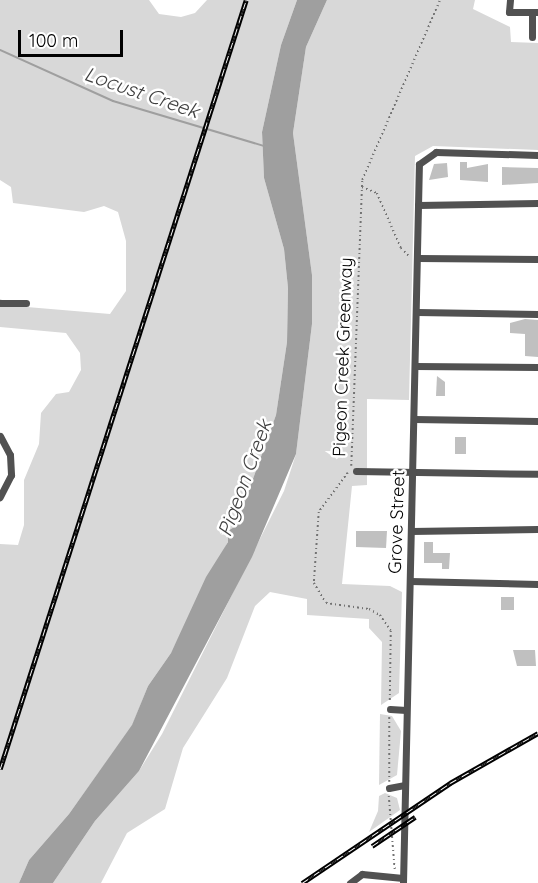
<!DOCTYPE html>
<style>
body{margin:0}
#map{position:relative;width:538px;height:883px;overflow:hidden;background:#fff;font-family:Quicksand,sans-serif}
div>[style]{position:absolute}
.green>*{inset:0;background:#d8d8d8}
.water>*{inset:0;background:#9f9f9f}
.stream>*{height:2px;margin:-1px;padding:0 1px;transform-origin:1px;border-radius:1px;background:#9f9f9f}
.building>*{inset:0;background:#c0c0c0}
.path>*{height:1.5px;margin-top:-0.75px;transform-origin:0;background:repeating-linear-gradient(90deg,#737373 0 1.5px,transparent 0 4.5px)}
.minor>*{height:7px;margin:-3.5px;padding:0 3.5px;transform-origin:3.5px;border-radius:3.5px;background:#515151}
.rail>*{height:4.5px;margin-top:-2.25px;transform-origin:0;background:repeating-linear-gradient(90deg,#fff 0 7px,#000 0 14px);box-sizing:border-box;border-block:2px solid #000}
span{translate:-50% -50%;white-space:nowrap;text-align:center;line-height:1.15;-webkit-text-stroke:5px #fff;paint-order:stroke}
.street-label{font-size:18px;color:#000}
.water-label{font-size:20px;color:#404040;font-style:italic}
.scale{position:absolute;left:18px;top:30px;width:105px;height:27px;box-sizing:border-box;border:3px solid #000;border-top:0;padding-left:8px;font-size:18px;line-height:21px;white-space:nowrap;color:#000;-webkit-text-stroke:4px #fff;paint-order:stroke}
</style>
<div id="map">
<div class="green">
<i style="clip-path:polygon(0 0,149px 0,159px 14px,181px 17px,195px 13px,207px 0,297px 0,281px 45px,262px 132px,264px 178px,284px 249px,288px 288px,287px 342px,276px 415px,236px 526px,171px 653px,148px 686px,132px 726px,69px 814px,29px 860px,19px 883px,0 883px,0 544px,18px 545px,24px 525px,24px 480px,39px 444px,41px 413px,56px 394px,69px 392px,81px 370px,80px 353px,66px 333px,0 327px,0 299px,15px 306px,110px 314px,126px 291px,126px 241px,118px 212px,104px 206px,84px 212px,13px 203px,11px 187px,0 180px)"></i>
<i style="clip-path:polygon(327px 0,475px 0,473px 9px,510px 27px,511px 42px,538px 43px,538px 150px,433px 146px,415px 156px,409px 400px,367px 399px,367px 485px,352px 486px,342px 584px,390px 586px,402px 592px,399px 693px,381px 705px,382px 642px,369px 628px,369px 619px,307px 615px,307px 599px,270px 592px,255px 606px,227px 678px,183px 748px,165px 809px,127px 833px,101px 883px,53px 883px,95px 821px,139px 771px,162px 734px,284px 491px,296px 454px,312px 324px,312px 275px,293px 133px,306px 47px)"></i>
<i style="clip-path:polygon(380px 714px,392px 716px,401px 731px,397px 775px,379px 785px)"></i>
<i style="clip-path:polygon(385px 793px,397px 798px,400px 810px,369px 832px,378px 811px,379px 796px)"></i>
</div>
<div class="water">
<i style="clip-path:polygon(297px 0,327px 0,306px 47px,293px 133px,312px 275px,312px 324px,296px 454px,252px 557px,139px 771px,95px 821px,53px 883px,19px 883px,29px 860px,69px 814px,132px 725px,148px 686px,171px 653px,206px 577px,228px 542px,228px 531px,236px 526px,276px 415px,287px 342px,288px 288px,284px 249px,264px 178px,262px 132px,281px 45px)"></i>
</div>
<div class="stream">
<i style="left:0;top:50px;width:124px;rotate:24.3deg"></i>
<i style="left:113px;top:101px;width:158px;rotate:16.6deg"></i>
</div>
<div class="building">
<i style="clip-path:polygon(460px 162px,467px 162px,467px 168px,488px 164px,488px 182px,460px 180px)"></i>
<i style="clip-path:polygon(447px 163px,448px 177px,429px 180px,434px 164px)"></i>
<i style="clip-path:polygon(502px 167px,538px 168px,538px 183px,502px 185px)"></i>
<i style="clip-path:polygon(525px 319px,538px 320px,538px 357px,525px 356px,525px 334px,510px 333px,510px 323px)"></i>
<i style="clip-path:polygon(437px 376px,445px 382px,445px 396px,436px 396px)"></i>
<i style="clip-path:polygon(455px 437px,466px 437px,466px 454px,455px 454px)"></i>
<i style="clip-path:polygon(356px 531px,387px 531px,386px 548px,356px 547px)"></i>
<i style="clip-path:polygon(424px 542px,433px 542px,433px 553px,450px 553px,449px 569px,442px 569px,442px 563px,424px 563px)"></i>
<i style="clip-path:polygon(501px 597px,514px 597px,514px 610px,501px 610px)"></i>
<i style="clip-path:polygon(513px 650px,535px 650px,536px 666px,517px 666px)"></i>
</div>
<div class="path">
<i style="left:362px;top:187px;width:16px;rotate:22deg"></i>
<i style="left:377px;top:193px;width:60px;rotate:66.4deg"></i>
<i style="left:401px;top:248px;width:11px;rotate:45deg"></i>
<i style="left:351px;top:466px;width:286px;rotate:-87.8deg"></i>
<i style="left:362px;top:180px;width:196px;rotate:-66.6deg"></i>
<i style="left:348px;top:473px;width:49px;rotate:126.6deg"></i>
<i style="left:319px;top:512px;width:71px;rotate:94deg"></i>
<i style="left:314px;top:583px;width:23px;rotate:59deg"></i>
<i style="left:326px;top:603px;width:43px;rotate:7.9deg"></i>
<i style="left:369px;top:609px;width:13px;rotate:29deg"></i>
<i style="left:380px;top:615px;width:19px;rotate:55deg"></i>
<i style="left:391px;top:631px;width:70px;rotate:90.8deg"></i>
<i style="left:389px;top:782px;width:67px;rotate:-90deg"></i>
<i style="left:389px;top:796px;width:74px;rotate:85.4deg"></i>
</div>
<div class="minor">
<i style="left:510px;top:0;width:12px;rotate:95deg"></i>
<i style="left:509px;top:12px;width:29px"></i>
<i style="left:532px;top:37px;width:25px;rotate:-90deg"></i>
<i style="left:418px;top:205px;width:120px;rotate:-1deg"></i>
<i style="left:418px;top:258px;width:120px;rotate:0.5deg"></i>
<i style="left:0;top:303px;width:26px"></i>
<i style="left:417px;top:312px;width:121px;rotate:0.9deg"></i>
<i style="left:415px;top:366px;width:123px;rotate:0.5deg"></i>
<i style="left:414px;top:419px;width:124px;rotate:0.9deg"></i>
<i style="left:0;top:436px;width:21px;rotate:62deg"></i>
<i style="left:10px;top:455px;width:20px;rotate:87deg"></i>
<i style="left:11px;top:475px;width:25px;rotate:117deg"></i>
<i style="left:356px;top:471px;width:182px;rotate:0.9deg"></i>
<i style="left:411px;top:531px;width:127px;rotate:-0.9deg"></i>
<i style="left:410px;top:581px;width:128px;rotate:1.3deg"></i>
<i style="left:390px;top:709px;width:16px;rotate:4deg"></i>
<i style="left:389px;top:788px;width:15px;rotate:-11deg"></i>
<i style="left:350px;top:883px;width:15px;rotate:-37deg"></i>
<i style="left:362px;top:874px;width:41px;rotate:5.6deg"></i>
<i style="left:403px;top:883px;width:719px;rotate:-88.73deg"></i>
<i style="left:419px;top:164px;width:21px;rotate:-35deg"></i>
<i style="left:436px;top:152px;width:102px;rotate:1.7deg"></i>
</div>
<div class="rail">
<i style="left:0;top:769px;width:807px;rotate:-72.26deg"></i>
<i style="left:372px;top:846px;width:52px;rotate:-34deg"></i>
<i style="left:302px;top:883px;width:179px;rotate:-34deg"></i>
<i style="left:450px;top:783px;width:101px;rotate:-29.6deg"></i>
</div>
<div class="street-label">
<span style="left:343px;top:357px;rotate:-88deg">Pigeon Creek Greenway</span>
<span style="left:397px;top:522px;rotate:-88deg">Grove Street</span>
</div>
<div class="water-label">
<span style="left:142px;top:92px;rotate:19deg">Locust Creek</span>
<span style="left:244px;top:478px;rotate:-70deg">Pigeon Creek</span>
</div>
<div class="scale">100 m</div>
</div>
